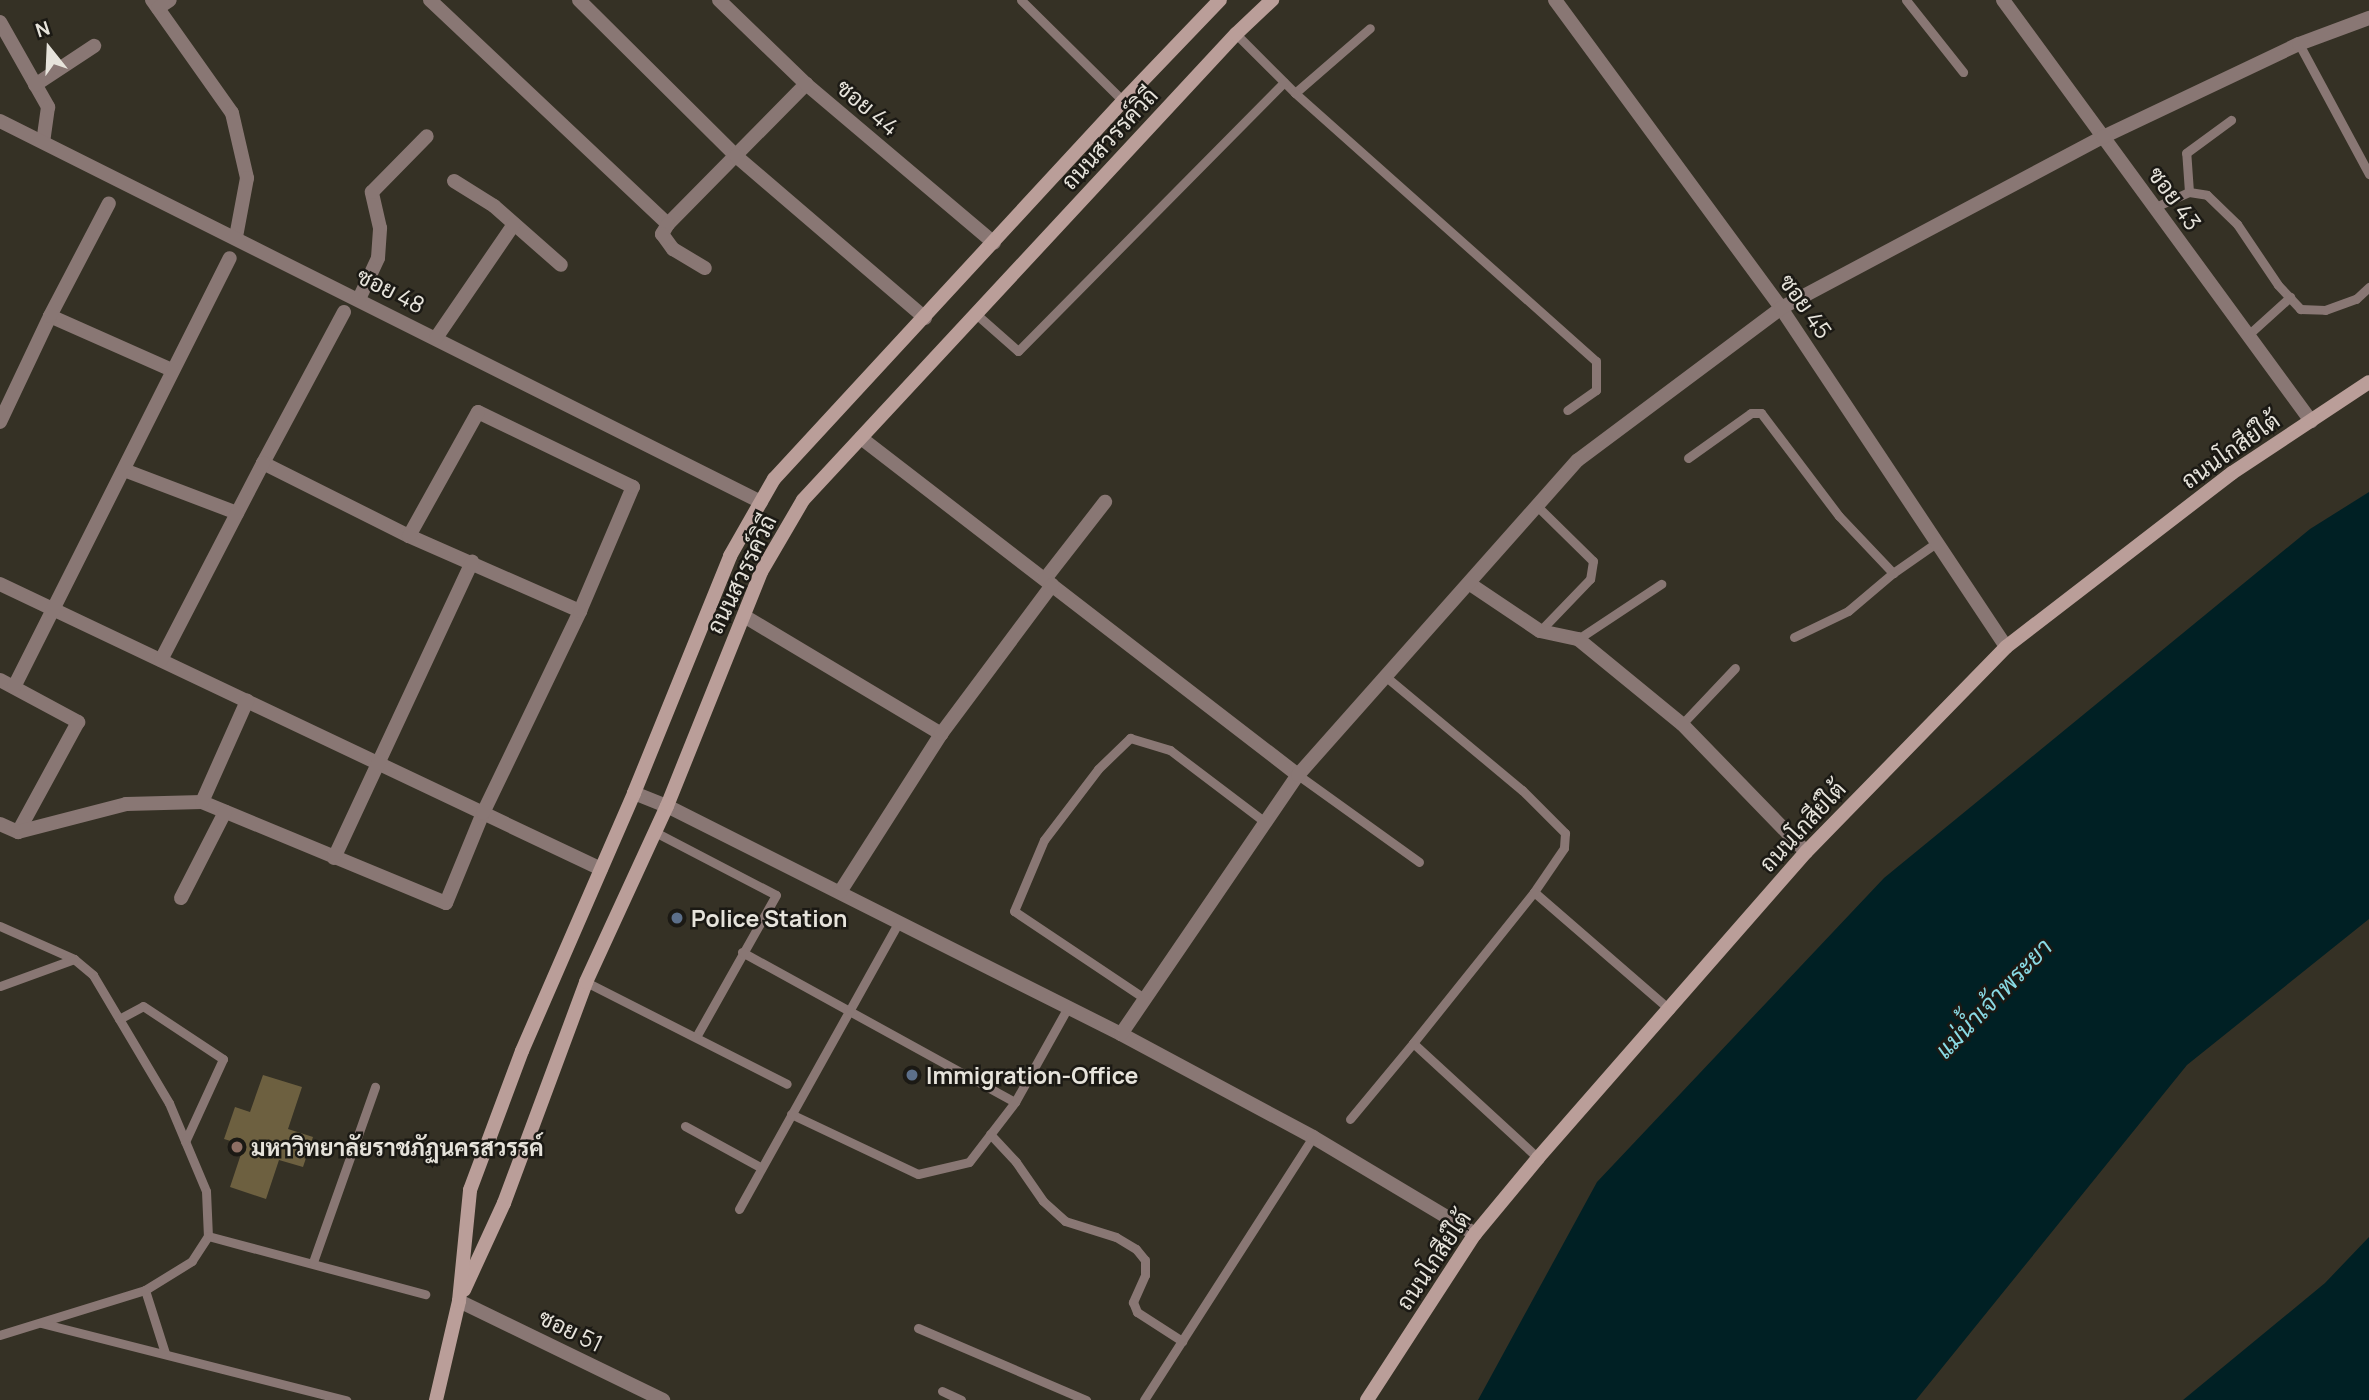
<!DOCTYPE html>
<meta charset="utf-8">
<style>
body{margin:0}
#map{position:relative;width:2369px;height:1400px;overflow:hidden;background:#353125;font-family:Manrope,Sarabun,sans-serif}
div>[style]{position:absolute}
.water>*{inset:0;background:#002024}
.building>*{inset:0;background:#6d6040}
.lane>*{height:9px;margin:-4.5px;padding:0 4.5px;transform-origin:4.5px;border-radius:4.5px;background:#897774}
.street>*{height:14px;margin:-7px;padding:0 7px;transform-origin:7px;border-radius:7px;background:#897774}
.secondary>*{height:14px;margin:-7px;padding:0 7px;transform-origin:7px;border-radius:7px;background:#ba9e99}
.dots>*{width:19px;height:19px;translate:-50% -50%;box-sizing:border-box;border:4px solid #1b1914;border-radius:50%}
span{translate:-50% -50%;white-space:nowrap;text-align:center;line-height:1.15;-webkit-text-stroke:5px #1b1914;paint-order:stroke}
.street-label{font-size:23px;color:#e6e3db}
.poi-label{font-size:23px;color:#e6e3db;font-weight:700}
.left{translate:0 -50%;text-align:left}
.water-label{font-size:24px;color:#89dae4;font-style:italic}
.north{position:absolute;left:14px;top:14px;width:70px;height:70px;-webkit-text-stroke:5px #1b1914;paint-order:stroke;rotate:342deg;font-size:19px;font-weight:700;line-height:28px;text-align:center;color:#e6e3db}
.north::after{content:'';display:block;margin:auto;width:24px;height:32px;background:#e6e3db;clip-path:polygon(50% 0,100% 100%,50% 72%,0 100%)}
</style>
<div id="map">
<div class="water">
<i style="clip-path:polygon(2369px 492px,2369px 919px,2187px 1065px,1916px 1400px,1478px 1400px,1597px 1182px,1884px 878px,2310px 529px)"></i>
<i style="clip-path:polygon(2369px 1237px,2369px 1400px,2183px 1400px,2325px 1283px)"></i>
</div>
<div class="building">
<i style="clip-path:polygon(263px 1075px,302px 1087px,288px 1129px,313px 1137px,303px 1167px,279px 1160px,266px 1199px,230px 1187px,244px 1145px,224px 1139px,235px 1107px,250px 1112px)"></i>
</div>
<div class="lane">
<i style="left:1021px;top:0;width:144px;rotate:44.7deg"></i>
<i style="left:1906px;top:0;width:92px;rotate:51.6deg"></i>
<i style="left:1236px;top:34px;width:83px;rotate:45deg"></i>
<i style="left:1295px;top:93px;width:99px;rotate:-40.9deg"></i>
<i style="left:2299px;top:44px;width:148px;rotate:61.7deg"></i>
<i style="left:1295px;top:93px;width:403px;rotate:41.7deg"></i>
<i style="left:1596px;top:361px;width:29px;rotate:90deg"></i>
<i style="left:1596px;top:390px;width:35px;rotate:145deg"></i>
<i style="left:2189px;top:192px;width:39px;rotate:-94deg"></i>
<i style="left:2186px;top:153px;width:56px;rotate:-36.3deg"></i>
<i style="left:2153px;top:208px;width:39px;rotate:-24deg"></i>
<i style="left:2189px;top:192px;width:18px;rotate:9deg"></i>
<i style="left:2207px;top:195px;width:42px;rotate:44deg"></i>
<i style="left:2237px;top:224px;width:73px;rotate:56.1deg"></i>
<i style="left:2278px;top:285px;width:33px;rotate:47deg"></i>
<i style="left:2300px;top:309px;width:25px;rotate:2deg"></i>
<i style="left:2325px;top:310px;width:33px;rotate:-20deg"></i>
<i style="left:2356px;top:299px;width:18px;rotate:-43deg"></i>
<i style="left:976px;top:314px;width:56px;rotate:41.4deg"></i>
<i style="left:1018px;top:351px;width:378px;rotate:-45.3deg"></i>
<i style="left:2248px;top:335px;width:57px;rotate:-42.1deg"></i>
<i style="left:1688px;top:458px;width:77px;rotate:-35.5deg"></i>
<i style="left:1751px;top:413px;width:10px"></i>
<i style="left:1761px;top:413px;width:129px;rotate:52.9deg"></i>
<i style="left:1839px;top:516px;width:79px;rotate:46.5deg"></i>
<i style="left:1893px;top:573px;width:52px;rotate:-34.9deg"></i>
<i style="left:1538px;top:507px;width:77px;rotate:44.5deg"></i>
<i style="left:1593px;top:561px;width:18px;rotate:99deg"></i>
<i style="left:1590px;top:579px;width:72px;rotate:133.9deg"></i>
<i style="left:1794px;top:637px;width:60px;rotate:-25.7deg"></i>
<i style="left:1848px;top:611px;width:59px;rotate:-40.2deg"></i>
<i style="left:1578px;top:639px;width:100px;rotate:-33.5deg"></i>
<i style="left:1385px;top:676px;width:178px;rotate:39.8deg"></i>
<i style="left:1522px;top:790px;width:61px;rotate:45deg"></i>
<i style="left:1565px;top:833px;width:15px;rotate:94deg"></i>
<i style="left:1564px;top:848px;width:53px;rotate:124.3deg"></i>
<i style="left:1534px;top:892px;width:193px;rotate:128.7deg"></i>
<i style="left:1413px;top:1043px;width:170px;rotate:42.6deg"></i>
<i style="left:1682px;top:724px;width:77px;rotate:-46.6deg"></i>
<i style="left:1298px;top:775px;width:149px;rotate:35.7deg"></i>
<i style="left:655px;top:832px;width:136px;rotate:27.5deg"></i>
<i style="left:776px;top:895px;width:163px;rotate:119.4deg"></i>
<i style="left:1534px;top:892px;width:180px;rotate:40.9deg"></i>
<i style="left:0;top:926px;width:81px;rotate:24deg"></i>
<i style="left:74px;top:959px;width:25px;rotate:40deg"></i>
<i style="left:93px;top:975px;width:149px;rotate:59.3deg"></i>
<i style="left:169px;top:1103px;width:95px;rotate:67.2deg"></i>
<i style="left:206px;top:1191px;width:45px;rotate:87.5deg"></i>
<i style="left:208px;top:1236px;width:30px;rotate:123deg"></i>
<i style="left:192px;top:1261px;width:55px;rotate:148.3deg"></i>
<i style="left:145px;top:1290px;width:152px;rotate:162.8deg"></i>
<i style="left:742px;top:952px;width:311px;rotate:28.8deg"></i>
<i style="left:1015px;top:1102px;width:109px;rotate:-60.8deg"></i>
<i style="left:586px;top:982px;width:225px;rotate:26.9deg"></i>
<i style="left:0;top:986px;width:79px;rotate:-20deg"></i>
<i style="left:1144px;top:998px;width:156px;rotate:-146.2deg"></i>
<i style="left:1014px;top:911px;width:77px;rotate:-67.1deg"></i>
<i style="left:1044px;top:840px;width:89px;rotate:-52.7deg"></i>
<i style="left:1098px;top:769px;width:45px;rotate:-44.1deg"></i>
<i style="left:1130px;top:738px;width:42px;rotate:16.7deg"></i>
<i style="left:1170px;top:750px;width:119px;rotate:37.2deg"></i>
<i style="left:119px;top:1019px;width:27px;rotate:-28deg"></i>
<i style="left:143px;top:1006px;width:96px;rotate:33.5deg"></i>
<i style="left:223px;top:1059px;width:91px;rotate:114.6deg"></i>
<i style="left:791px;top:1114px;width:140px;rotate:25.3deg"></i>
<i style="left:918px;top:1174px;width:52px;rotate:-13.2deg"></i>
<i style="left:969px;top:1162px;width:76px;rotate:-52.5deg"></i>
<i style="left:1350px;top:1119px;width:99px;rotate:-50.3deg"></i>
<i style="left:685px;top:1126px;width:85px;rotate:28.7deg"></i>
<i style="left:990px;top:1134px;width:38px;rotate:47deg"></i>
<i style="left:1016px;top:1162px;width:47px;rotate:55.3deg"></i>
<i style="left:1043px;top:1201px;width:30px;rotate:42deg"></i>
<i style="left:1065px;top:1221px;width:53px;rotate:17.4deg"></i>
<i style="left:1116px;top:1237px;width:23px;rotate:31deg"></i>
<i style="left:1136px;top:1249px;width:14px;rotate:51deg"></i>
<i style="left:1145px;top:1260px;width:15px;rotate:90deg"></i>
<i style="left:1145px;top:1275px;width:30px;rotate:114deg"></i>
<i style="left:1133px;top:1302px;width:11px;rotate:68deg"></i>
<i style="left:1137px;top:1312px;width:54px;rotate:32.8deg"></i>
<i style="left:739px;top:1209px;width:329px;rotate:-60.9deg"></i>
<i style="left:208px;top:1236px;width:225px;rotate:15deg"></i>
<i style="left:313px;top:1262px;width:186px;rotate:-70.5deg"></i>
<i style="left:145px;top:1290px;width:66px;rotate:72.4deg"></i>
<i style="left:41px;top:1323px;width:315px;rotate:14.2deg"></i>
<i style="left:918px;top:1328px;width:183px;rotate:23.2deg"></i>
<i style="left:942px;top:1391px;width:21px;rotate:25deg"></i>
<i style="left:1144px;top:1400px;width:313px;rotate:-57.3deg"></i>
</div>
<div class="street">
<i style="left:152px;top:0;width:138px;rotate:54.7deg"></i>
<i style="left:232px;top:113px;width:67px;rotate:77deg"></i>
<i style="left:247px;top:178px;width:60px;rotate:100.6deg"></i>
<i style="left:430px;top:0;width:327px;rotate:43.3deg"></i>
<i style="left:668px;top:224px;width:197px;rotate:-45.4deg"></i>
<i style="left:579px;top:0;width:221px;rotate:44.8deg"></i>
<i style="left:736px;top:156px;width:249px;rotate:40.6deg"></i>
<i style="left:719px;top:0;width:121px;rotate:44deg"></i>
<i style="left:806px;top:84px;width:246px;rotate:40.2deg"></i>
<i style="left:1555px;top:0;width:382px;rotate:53.7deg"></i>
<i style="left:1781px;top:308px;width:407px;rotate:56.4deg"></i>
<i style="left:2003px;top:0;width:522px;rotate:53.81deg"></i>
<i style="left:158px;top:8px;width:14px;rotate:-34deg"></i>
<i style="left:0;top:22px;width:98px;rotate:60.5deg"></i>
<i style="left:48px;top:107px;width:34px;rotate:98deg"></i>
<i style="left:35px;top:85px;width:71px;rotate:-33.5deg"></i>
<i style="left:0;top:121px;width:851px;rotate:26.6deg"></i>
<i style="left:454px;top:181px;width:47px;rotate:32deg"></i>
<i style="left:494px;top:206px;width:89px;rotate:41.4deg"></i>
<i style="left:668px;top:224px;width:12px;rotate:121deg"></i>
<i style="left:662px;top:234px;width:19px;rotate:54deg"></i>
<i style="left:673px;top:249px;width:37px;rotate:31deg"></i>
<i style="left:359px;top:299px;width:45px;rotate:-65.1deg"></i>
<i style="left:378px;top:258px;width:30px;rotate:-86deg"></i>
<i style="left:380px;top:228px;width:37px;rotate:-103deg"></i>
<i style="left:372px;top:192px;width:78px;rotate:-45.5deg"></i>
<i style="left:344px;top:312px;width:171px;rotate:118.2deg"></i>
<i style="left:263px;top:463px;width:163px;rotate:26.6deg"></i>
<i style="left:409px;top:536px;width:187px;rotate:23.7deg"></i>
<i style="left:50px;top:316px;width:133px;rotate:23.9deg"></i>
<i style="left:436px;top:338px;width:138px;rotate:-55.6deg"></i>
<i style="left:0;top:422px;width:117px;rotate:-64.7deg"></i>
<i style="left:50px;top:316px;width:127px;rotate:-62.4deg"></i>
<i style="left:861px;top:438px;width:552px;rotate:37.64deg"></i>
<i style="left:124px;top:470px;width:121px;rotate:20.8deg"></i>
<i style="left:1045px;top:579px;width:98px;rotate:-52.1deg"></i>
<i style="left:0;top:584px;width:665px;rotate:25.37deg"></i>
<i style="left:1470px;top:584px;width:84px;rotate:33.9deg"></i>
<i style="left:1540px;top:631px;width:39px;rotate:12deg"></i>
<i style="left:1578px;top:639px;width:134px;rotate:39.3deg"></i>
<i style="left:1682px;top:724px;width:178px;rotate:45.9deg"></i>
<i style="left:744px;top:616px;width:230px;rotate:30.9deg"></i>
<i style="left:161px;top:660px;width:222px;rotate:-62.6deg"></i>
<i style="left:0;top:680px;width:89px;rotate:28.3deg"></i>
<i style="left:78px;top:722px;width:125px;rotate:118.6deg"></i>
<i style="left:14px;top:687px;width:480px;rotate:-63.3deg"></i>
<i style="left:634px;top:793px;width:35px;rotate:22deg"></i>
<i style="left:667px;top:806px;width:508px;rotate:26.67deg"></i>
<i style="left:1121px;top:1034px;width:218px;rotate:28.2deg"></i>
<i style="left:1313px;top:1137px;width:189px;rotate:30.9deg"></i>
<i style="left:202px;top:802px;width:264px;rotate:22.5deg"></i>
<i style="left:446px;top:903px;width:97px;rotate:-67.7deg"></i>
<i style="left:483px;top:813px;width:224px;rotate:-64.3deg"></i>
<i style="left:580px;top:611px;width:135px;rotate:-66.9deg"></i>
<i style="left:633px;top:487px;width:172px;rotate:-154.2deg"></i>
<i style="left:478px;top:412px;width:142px;rotate:119.1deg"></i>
<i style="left:0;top:824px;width:20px;rotate:24deg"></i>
<i style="left:18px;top:832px;width:112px;rotate:-14.5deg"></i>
<i style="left:126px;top:804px;width:76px;rotate:-1.5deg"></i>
<i style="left:202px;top:802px;width:111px;rotate:-66deg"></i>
<i style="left:334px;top:858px;width:327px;rotate:-65deg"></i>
<i style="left:840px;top:892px;width:188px;rotate:-57.4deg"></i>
<i style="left:941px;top:734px;width:186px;rotate:-53.3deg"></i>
<i style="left:181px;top:898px;width:97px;rotate:-62.9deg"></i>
<i style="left:1121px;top:1034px;width:314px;rotate:-55.7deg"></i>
<i style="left:1298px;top:775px;width:421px;rotate:-48.4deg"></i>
<i style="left:1578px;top:460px;width:254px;rotate:-36.8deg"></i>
<i style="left:1781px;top:308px;width:365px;rotate:-28deg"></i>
<i style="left:2103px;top:137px;width:217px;rotate:-25.4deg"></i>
<i style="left:2299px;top:44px;width:75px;rotate:-20.4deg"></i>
<i style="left:459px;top:1301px;width:227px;rotate:25.9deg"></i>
</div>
<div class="secondary">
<i style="left:464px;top:1290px;width:96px;rotate:-65.3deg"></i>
<i style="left:504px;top:1203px;width:236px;rotate:-69.6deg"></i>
<i style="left:586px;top:982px;width:194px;rotate:-65.3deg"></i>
<i style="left:667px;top:806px;width:252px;rotate:-68.1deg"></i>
<i style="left:761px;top:572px;width:83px;rotate:-59.7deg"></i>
<i style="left:803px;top:500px;width:636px;rotate:-47.1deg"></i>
<i style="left:1236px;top:34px;width:50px;rotate:-43.4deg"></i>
<i style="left:436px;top:1400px;width:102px;rotate:-76.9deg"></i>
<i style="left:459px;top:1301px;width:112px;rotate:-84.3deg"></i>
<i style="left:470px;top:1190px;width:148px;rotate:-69.5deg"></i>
<i style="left:522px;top:1051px;width:281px;rotate:-66.5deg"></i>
<i style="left:634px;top:793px;width:256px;rotate:-67.9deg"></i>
<i style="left:730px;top:556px;width:89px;rotate:-60.3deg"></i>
<i style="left:774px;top:479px;width:514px;rotate:-47.28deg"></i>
<i style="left:1123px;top:101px;width:140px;rotate:-46.2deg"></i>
<i style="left:1367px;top:1400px;width:198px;rotate:-57deg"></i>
<i style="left:1475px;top:1234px;width:99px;rotate:-50.3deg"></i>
<i style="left:1538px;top:1158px;width:407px;rotate:-48.8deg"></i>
<i style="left:1806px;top:852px;width:286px;rotate:-45.7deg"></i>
<i style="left:2006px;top:647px;width:285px;rotate:-37.6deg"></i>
<i style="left:2232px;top:473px;width:164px;rotate:-33.6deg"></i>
</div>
<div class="dots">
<i style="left:677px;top:918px;background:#5c6f8a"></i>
<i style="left:912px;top:1075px;background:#5c6f8a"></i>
<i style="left:237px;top:1147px;background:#8d6e63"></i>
</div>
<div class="street-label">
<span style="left:868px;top:107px;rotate:40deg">ซอย 44</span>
<span style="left:1109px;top:138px;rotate:-47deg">ถนนสวรรค์วิถี</span>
<span style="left:2175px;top:198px;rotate:54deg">ซอย 43</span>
<span style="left:391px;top:290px;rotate:27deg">ซอย 48</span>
<span style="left:1806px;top:306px;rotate:55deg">ซอย 45</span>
<span style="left:2230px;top:450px;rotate:-35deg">ถนนโกสีย์ใต้</span>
<span style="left:741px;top:574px;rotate:-64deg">ถนนสวรรค์วิถี</span>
<span style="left:1802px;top:826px;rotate:-47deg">ถนนโกสีย์ใต้</span>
<span style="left:1433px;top:1260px;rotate:-56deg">ถนนโกสีย์ใต้</span>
<span style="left:571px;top:1330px;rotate:26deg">ซอย 51</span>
</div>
<div class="poi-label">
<span class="left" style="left:691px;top:918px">Police Station</span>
<span class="left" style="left:926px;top:1075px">Immigration-Office</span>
<span class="left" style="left:251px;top:1147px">มหาวิทยาลัยราชภัฏนครสวรรค์</span>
</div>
<div class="water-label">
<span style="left:1993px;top:998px;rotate:-46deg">แม่น้ำเจ้าพระยา</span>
</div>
<div class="north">N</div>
</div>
